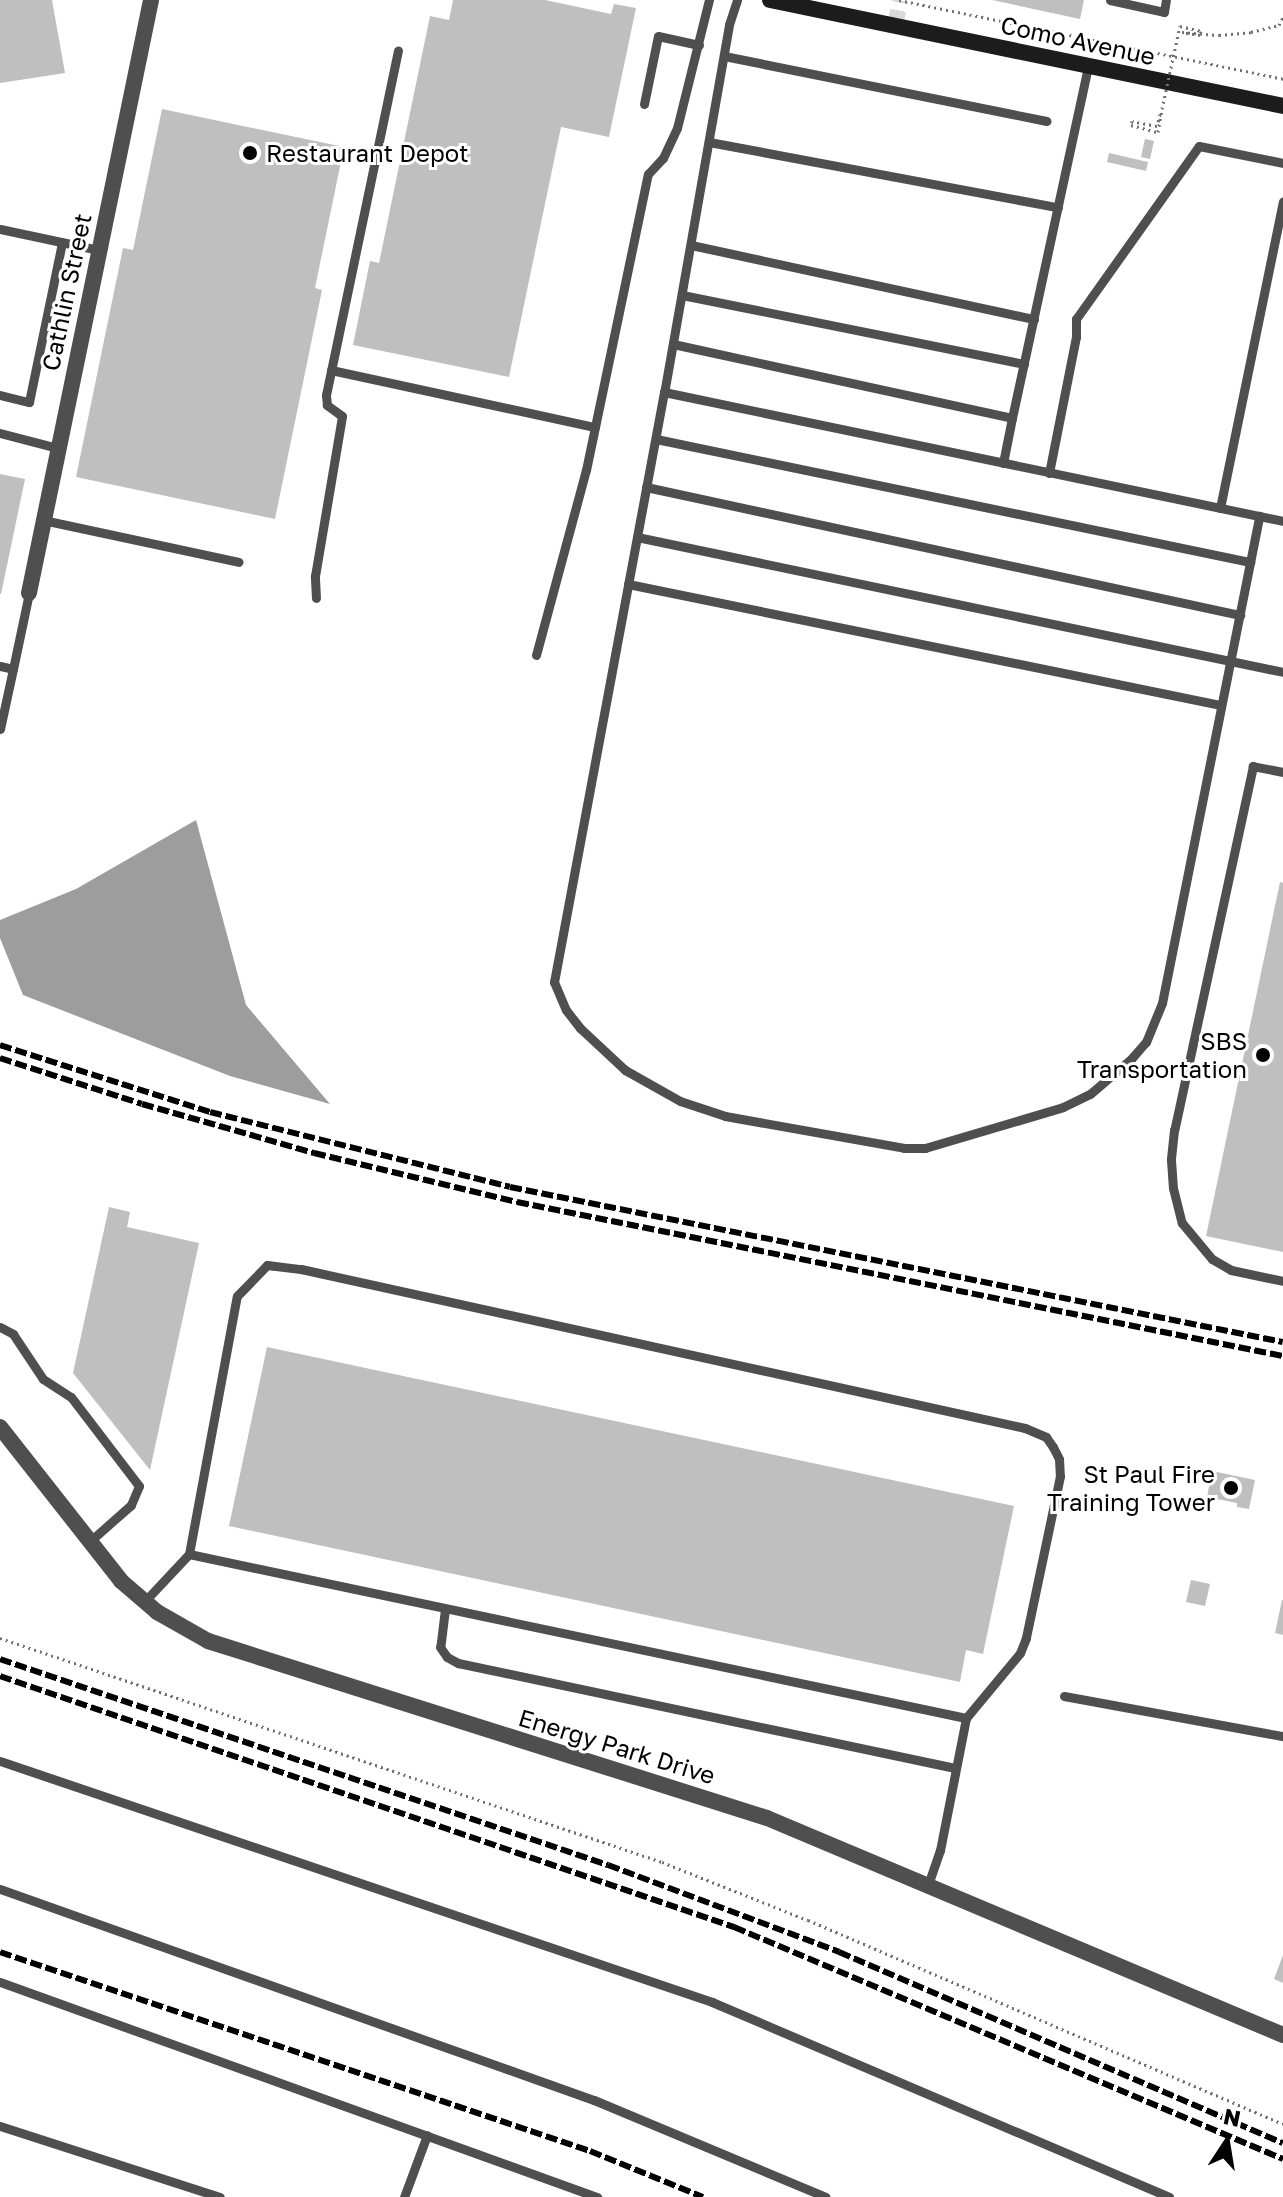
<!DOCTYPE html>
<style>
body{margin:0}
#map{position:relative;width:1283px;height:2197px;overflow:hidden;background:#fff;font-family:"Golos Text",sans-serif}
div>[style]{position:absolute}
.water>*{inset:0;background:#9d9d9d}
.building>*{inset:0;background:#bfbfbf}
.minor-tunnel>*{height:16px;margin-top:-8px;transform-origin:0;background:repeating-linear-gradient(90deg,#d9d9d9 0 16px,transparent 0 24px)}
.path>*{height:3px;margin-top:-1.5px;transform-origin:0;background:repeating-linear-gradient(90deg,#717171 0 2px,transparent 0 6px)}
.service>*{height:9px;margin:-4.5px;padding:0 4.5px;transform-origin:4.5px;border-radius:4.5px;background:#4f4f4f}
.minor>*{height:16px;margin:-8px;padding:0 8px;transform-origin:8px;border-radius:8px;background:#4f4f4f}
.tertiary>*{height:16px;margin:-8px;padding:0 8px;transform-origin:8px;border-radius:8px;background:#4f4f4f}
.secondary>*{height:16px;margin:-8px;padding:0 8px;transform-origin:8px;border-radius:8px;background:#1c1c1c}
.rail>*{height:6px;margin-top:-3px;transform-origin:0;background:repeating-linear-gradient(90deg,#000 0 12px,transparent 0 16px)}
.path-bridge>*{height:3px;margin-top:-1.5px;transform-origin:0;background:repeating-linear-gradient(90deg,#717171 0 2px,transparent 0 6px)}
.dots>*{width:22px;height:22px;translate:-50% -50%;box-sizing:border-box;border:4px solid #fff;border-radius:50%}
span{translate:-50% -50%;white-space:nowrap;text-align:center;line-height:1.15;-webkit-text-stroke:6px #fff;paint-order:stroke}
.street-label{font-size:24px;color:#000}
.poi-label{font-size:24px;color:#000}
.left{translate:0 -50%;text-align:left}
.right{translate:-100% -50%;text-align:right}
.north{position:absolute;left:1187px;top:2101px;width:80px;height:80px;-webkit-text-stroke:6px #fff;paint-order:stroke;rotate:12deg;font-size:22px;font-weight:700;line-height:32px;text-align:center;color:#000}
.north::after{content:'';display:block;margin:auto;width:28px;height:36px;background:#000;clip-path:polygon(50% 0,100% 100%,50% 72%,0 100%)}
</style>
<div id="map">
<div class="water">
<i style="clip-path:polygon(196px 820px,246px 1005px,330px 1104px,230px 1076px,23px 995px,0 938px,0 920px,76px 889px)"></i>
</div>
<div class="building">
<i style="clip-path:polygon(0 0,52px 0,65px 73px,0 83px)"></i>
<i style="clip-path:polygon(453px 0,545px 0,611px 14px,614px 4px,636px 8px,609px 137px,561px 127px,509px 377px,353px 345px,370px 261px,379px 263px,430px 16px,449px 20px)"></i>
<i style="clip-path:polygon(992px 0,1084px 0,1080px 19px)"></i>
<i style="clip-path:polygon(162px 109px,344px 147px,315px 288px,322px 290px,275px 519px,76px 477px,123px 248px,133px 250px)"></i>
<i style="clip-path:polygon(1145px 139px,1154px 141px,1150px 159px,1141px 157px)"></i>
<i style="clip-path:polygon(1109px 153px,1148px 162px,1146px 171px,1107px 162px)"></i>
<i style="clip-path:polygon(0 474px,25px 479px,1px 594px,0 594px)"></i>
<i style="clip-path:polygon(1280px 882px,1283px 883px,1283px 1252px,1206px 1236px)"></i>
<i style="clip-path:polygon(109px 1207px,130px 1212px,127px 1227px,199px 1243px,150px 1470px,73px 1373px)"></i>
<i style="clip-path:polygon(267px 1347px,1014px 1506px,983px 1654px,966px 1650px,960px 1682px,229px 1526px)"></i>
<i style="clip-path:polygon(1212px 1471px,1255px 1480px,1249px 1509px,1237px 1507px,1237px 1503px,1207px 1497px)"></i>
<i style="clip-path:polygon(1191px 1580px,1210px 1584px,1205px 1606px,1186px 1602px)"></i>
<i style="clip-path:polygon(1282px 1600px,1283px 1600px,1283px 1635px,1275px 1633px)"></i>
<i style="clip-path:polygon(1283px 1955px,1283px 1983px,1274px 1979px)"></i>
</div>
<div class="minor-tunnel">
<i style="left:895px;top:26px;width:26px;rotate:-79deg"></i>
</div>
<div class="path">
<i style="left:899px;top:0;width:392px;rotate:11.6deg"></i>
<i style="left:1182px;top:32px;width:37px;rotate:5deg"></i>
<i style="left:1219px;top:35px;width:32px;rotate:-5deg"></i>
<i style="left:1251px;top:32px;width:29px;rotate:-14deg"></i>
<i style="left:1279px;top:25px;width:9px;rotate:-63deg"></i>
<i style="left:1160px;top:114px;width:12px;rotate:104deg"></i>
<i style="left:1157px;top:126px;width:25px;rotate:-169deg"></i>
<i style="left:1132px;top:121px;width:4px;rotate:104deg"></i>
<i style="left:1131px;top:125px;width:28px;rotate:15deg"></i>
<i style="left:1158px;top:132px;width:23px;rotate:-80deg"></i>
<i style="left:0;top:1638px;width:699px;rotate:18.69deg"></i>
<i style="left:662px;top:1862px;width:157px;rotate:21.7deg"></i>
<i style="left:808px;top:1920px;width:517px;rotate:23.24deg"></i>
</div>
<div class="service">
<i style="left:737px;top:0;width:26px;rotate:108deg"></i>
<i style="left:729px;top:25px;width:373px;rotate:100deg"></i>
<i style="left:664px;top:392px;width:632px;rotate:11.77deg"></i>
<i style="left:1110px;top:0;width:55px;rotate:12.5deg"></i>
<i style="left:1164px;top:12px;width:12px;rotate:-81deg"></i>
<i style="left:724px;top:56px;width:329px;rotate:11.4deg"></i>
<i style="left:644px;top:104px;width:69px;rotate:-78.4deg"></i>
<i style="left:658px;top:36px;width:42px;rotate:12.4deg"></i>
<i style="left:709px;top:142px;width:355px;rotate:10.6deg"></i>
<i style="left:0;top:229px;width:101px;rotate:12deg"></i>
<i style="left:691px;top:245px;width:351px;rotate:12.2deg"></i>
<i style="left:682px;top:295px;width:349px;rotate:11.4deg"></i>
<i style="left:673px;top:344px;width:347px;rotate:12.3deg"></i>
<i style="left:1012px;top:418px;width:359px;rotate:-77.8deg"></i>
<i style="left:331px;top:370px;width:270px;rotate:12.2deg"></i>
<i style="left:664px;top:392px;width:600px;rotate:100.56deg"></i>
<i style="left:554px;top:982px;width:30px;rotate:67deg"></i>
<i style="left:566px;top:1010px;width:23px;rotate:52deg"></i>
<i style="left:580px;top:1028px;width:62px;rotate:43deg"></i>
<i style="left:625px;top:1070px;width:63px;rotate:29.4deg"></i>
<i style="left:680px;top:1101px;width:47px;rotate:18.4deg"></i>
<i style="left:725px;top:1116px;width:182px;rotate:10.1deg"></i>
<i style="left:904px;top:1148px;width:21px"></i>
<i style="left:925px;top:1148px;width:144px;rotate:-16.5deg"></i>
<i style="left:1063px;top:1107px;width:30px;rotate:-26deg"></i>
<i style="left:1090px;top:1094px;width:54px;rotate:-40.5deg"></i>
<i style="left:1131px;top:1059px;width:23px;rotate:-49deg"></i>
<i style="left:1146px;top:1042px;width:42px;rotate:-67.7deg"></i>
<i style="left:1162px;top:1003px;width:497px;rotate:-78.7deg"></i>
<i style="left:0;top:395px;width:30px;rotate:14deg"></i>
<i style="left:29px;top:402px;width:163px;rotate:-78.3deg"></i>
<i style="left:0;top:433px;width:60px;rotate:14.5deg"></i>
<i style="left:656px;top:439px;width:607px;rotate:11.7deg"></i>
<i style="left:1003px;top:463px;width:46px;rotate:-78.7deg"></i>
<i style="left:1049px;top:473px;width:139px;rotate:-78.8deg"></i>
<i style="left:1076px;top:337px;width:18px;rotate:-90deg"></i>
<i style="left:1076px;top:319px;width:212px;rotate:-54.6deg"></i>
<i style="left:1199px;top:146px;width:86px;rotate:11.4deg"></i>
<i style="left:646px;top:487px;width:608px;rotate:12.16deg"></i>
<i style="left:1220px;top:508px;width:313px;rotate:-78.4deg"></i>
<i style="left:43px;top:520px;width:200px;rotate:12.1deg"></i>
<i style="left:637px;top:537px;width:660px;rotate:11.8deg"></i>
<i style="left:628px;top:584px;width:604px;rotate:11.55deg"></i>
<i style="left:316px;top:598px;width:22px;rotate:-93deg"></i>
<i style="left:315px;top:576px;width:162px;rotate:-80.4deg"></i>
<i style="left:342px;top:416px;width:19px;rotate:-144deg"></i>
<i style="left:327px;top:405px;width:10px;rotate:-96deg"></i>
<i style="left:326px;top:395px;width:352px;rotate:-78.2deg"></i>
<i style="left:536px;top:655px;width:192px;rotate:-74.9deg"></i>
<i style="left:586px;top:470px;width:302px;rotate:-78.2deg"></i>
<i style="left:648px;top:174px;width:22px;rotate:-47deg"></i>
<i style="left:663px;top:158px;width:33px;rotate:-65deg"></i>
<i style="left:677px;top:128px;width:132px;rotate:-76deg"></i>
<i style="left:0;top:666px;width:13px;rotate:13deg"></i>
<i style="left:13px;top:669px;width:78px;rotate:-78.1deg"></i>
<i style="left:0;top:729px;width:61px;rotate:-77.8deg"></i>
<i style="left:1283px;top:772px;width:31px;rotate:-169deg"></i>
<i style="left:1253px;top:766px;width:372px;rotate:102.2deg"></i>
<i style="left:1174px;top:1130px;width:30px;rotate:96deg"></i>
<i style="left:1171px;top:1160px;width:28px;rotate:86deg"></i>
<i style="left:1173px;top:1188px;width:36px;rotate:76deg"></i>
<i style="left:1182px;top:1223px;width:47px;rotate:50.2deg"></i>
<i style="left:1212px;top:1259px;width:22px;rotate:30deg"></i>
<i style="left:1231px;top:1270px;width:53px;rotate:11.9deg"></i>
<i style="left:0;top:1327px;width:15px;rotate:28deg"></i>
<i style="left:13px;top:1334px;width:54px;rotate:56.3deg"></i>
<i style="left:43px;top:1379px;width:33px;rotate:33deg"></i>
<i style="left:71px;top:1397px;width:112px;rotate:52.6deg"></i>
<i style="left:139px;top:1486px;width:21px;rotate:113deg"></i>
<i style="left:131px;top:1505px;width:56px;rotate:138.6deg"></i>
<i style="left:189px;top:1554px;width:794px;rotate:11.92deg"></i>
<i style="left:144px;top:1602px;width:66px;rotate:-46.8deg"></i>
<i style="left:189px;top:1554px;width:262px;rotate:-79.5deg"></i>
<i style="left:237px;top:1296px;width:43px;rotate:-45.9deg"></i>
<i style="left:267px;top:1265px;width:34px;rotate:7deg"></i>
<i style="left:301px;top:1269px;width:741px;rotate:12.39deg"></i>
<i style="left:1025px;top:1428px;width:23px;rotate:23deg"></i>
<i style="left:1046px;top:1437px;width:12px;rotate:55deg"></i>
<i style="left:1053px;top:1447px;width:13px;rotate:63deg"></i>
<i style="left:1059px;top:1459px;width:17px;rotate:87deg"></i>
<i style="left:1060px;top:1476px;width:166px;rotate:101.9deg"></i>
<i style="left:1026px;top:1638px;width:16px;rotate:112deg"></i>
<i style="left:1020px;top:1653px;width:85px;rotate:129.7deg"></i>
<i style="left:966px;top:1718px;width:135px;rotate:101.1deg"></i>
<i style="left:940px;top:1850px;width:37px;rotate:109deg"></i>
<i style="left:445px;top:1609px;width:38px;rotate:97deg"></i>
<i style="left:440px;top:1647px;width:12px;rotate:55deg"></i>
<i style="left:447px;top:1657px;width:13px;rotate:29deg"></i>
<i style="left:458px;top:1663px;width:508px;rotate:11.93deg"></i>
<i style="left:1064px;top:1696px;width:223px;rotate:10.4deg"></i>
<i style="left:0;top:1761px;width:752px;rotate:18.7deg"></i>
<i style="left:712px;top:2002px;width:497px;rotate:23.1deg"></i>
<i style="left:0;top:1889px;width:630px;rotate:19.56deg"></i>
<i style="left:594px;top:2100px;width:251px;rotate:22.7deg"></i>
<i style="left:0;top:1982px;width:635px;rotate:19.81deg"></i>
<i style="left:0;top:2126px;width:231px;rotate:17.9deg"></i>
<i style="left:404px;top:2197px;width:66px;rotate:-69.6deg"></i>
</div>
<div class="minor">
<i style="left:29px;top:593px;width:605px;rotate:-78.37deg"></i>
</div>
<div class="tertiary">
<i style="left:0;top:1427px;width:196px;rotate:51.8deg"></i>
<i style="left:121px;top:1581px;width:48px;rotate:40.7deg"></i>
<i style="left:157px;top:1612px;width:59px;rotate:29.6deg"></i>
<i style="left:208px;top:1641px;width:586px;rotate:17.57deg"></i>
<i style="left:767px;top:1818px;width:560px;rotate:22.81deg"></i>
</div>
<div class="secondary">
<i style="left:770px;top:0;width:524px;rotate:11.67deg"></i>
</div>
<div class="rail">
<i style="left:0;top:1045px;width:220px;rotate:17.7deg"></i>
<i style="left:210px;top:1112px;width:309px;rotate:14deg"></i>
<i style="left:510px;top:1187px;width:788px;rotate:11.34deg"></i>
<i style="left:0;top:1058px;width:149px;rotate:17.9deg"></i>
<i style="left:142px;top:1104px;width:179px;rotate:15.9deg"></i>
<i style="left:314px;top:1153px;width:209px;rotate:13.6deg"></i>
<i style="left:517px;top:1202px;width:781px;rotate:11.37deg"></i>
<i style="left:0;top:1659px;width:642px;rotate:18.72deg"></i>
<i style="left:608px;top:1865px;width:247px;rotate:20.6deg"></i>
<i style="left:839px;top:1952px;width:483px;rotate:23.3deg"></i>
<i style="left:0;top:1676px;width:776px;rotate:18.88deg"></i>
<i style="left:734px;top:1927px;width:596px;rotate:22.91deg"></i>
<i style="left:0;top:1952px;width:623px;rotate:18.64deg"></i>
<i style="left:590px;top:2151px;width:122px;rotate:22.2deg"></i>
</div>
<div class="path-bridge">
<i style="left:1162px;top:109px;width:85px;rotate:-77.8deg"></i>
<i style="left:1180px;top:26px;width:22px;rotate:13deg"></i>
<i style="left:1201px;top:31px;width:4px;rotate:104deg"></i>
<i style="left:1200px;top:35px;width:18px;rotate:-171deg"></i>
</div>
<div class="dots">
<i style="left:250px;top:153px;background:#000"></i>
<i style="left:1263px;top:1055px;background:#000"></i>
<i style="left:1231px;top:1488px;background:#000"></i>
</div>
<div class="street-label">
<span style="left:1078px;top:40px;rotate:12deg">Como Avenue</span>
<span style="left:66px;top:292px;rotate:-78deg">Cathlin Street</span>
<span style="left:617px;top:1746px;rotate:17deg">Energy Park Drive</span>
</div>
<div class="poi-label">
<span class="left" style="left:266px;top:153px">Restaurant Depot</span>
<span class="right" style="left:1247px;top:1055px">SBS<br>Transportation</span>
<span class="right" style="left:1215px;top:1488px">St Paul Fire<br>Training Tower</span>
</div>
<div class="north">N</div>
</div>
